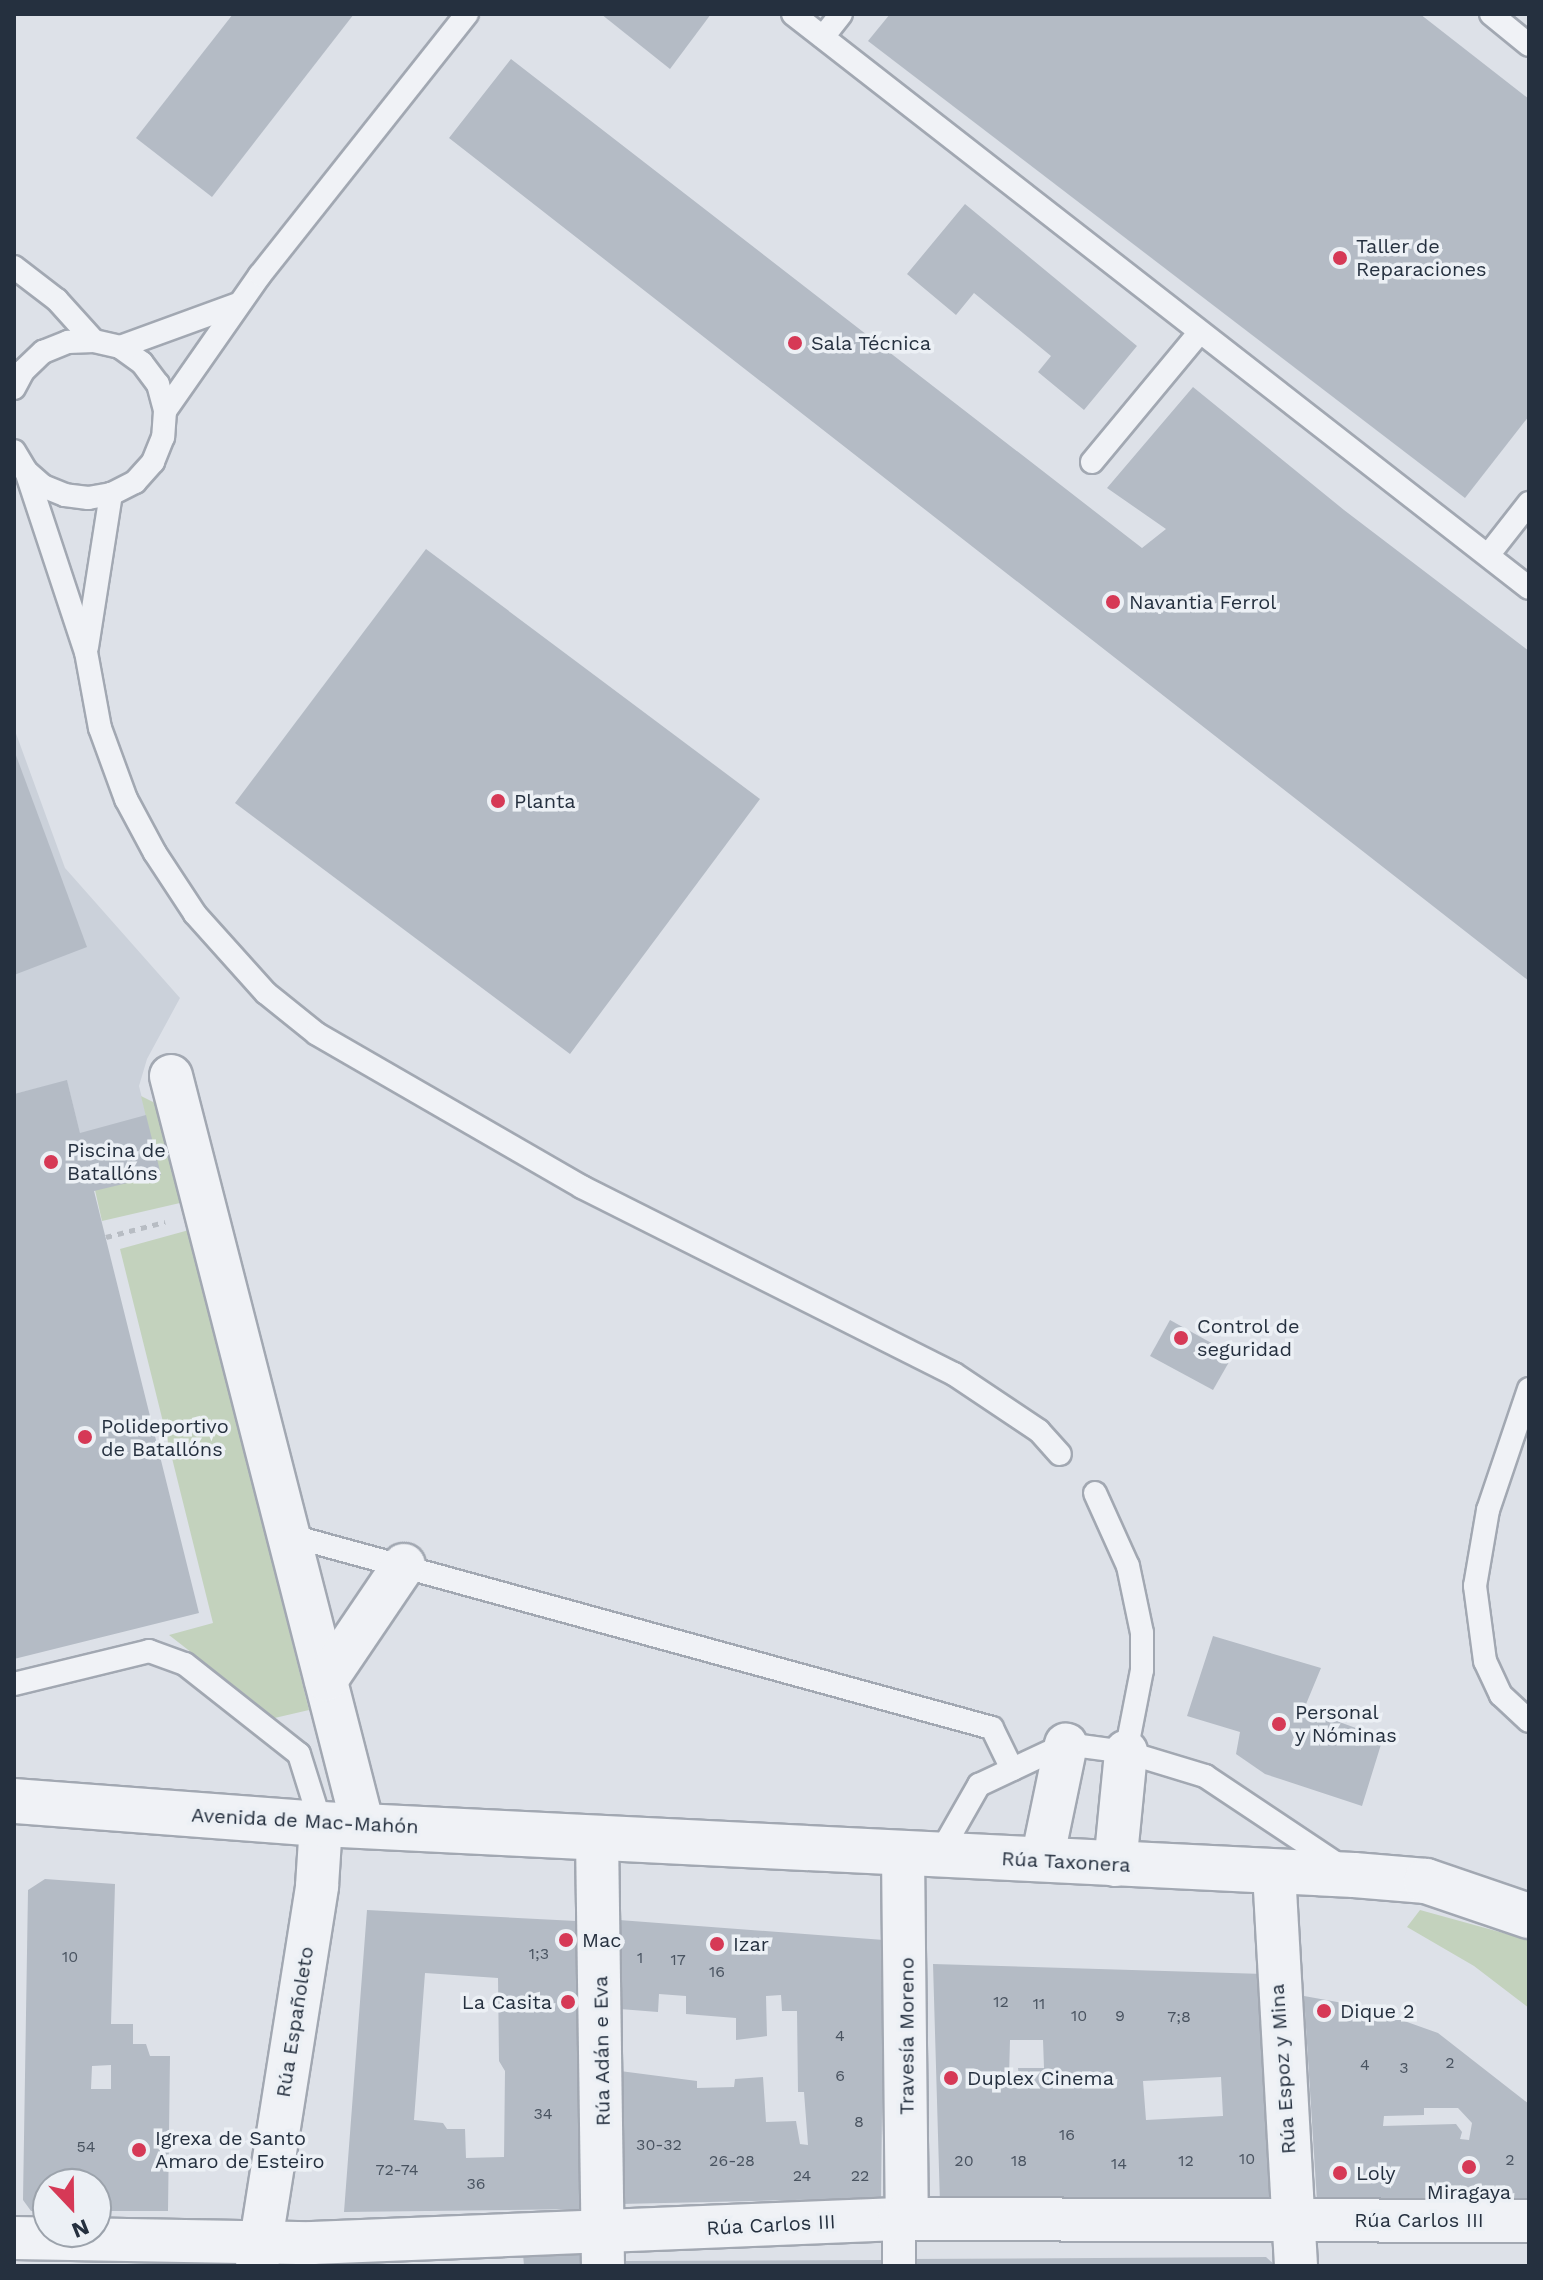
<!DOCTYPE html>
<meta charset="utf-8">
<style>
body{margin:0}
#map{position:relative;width:1543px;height:2280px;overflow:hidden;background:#dde1e8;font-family:"Work Sans",sans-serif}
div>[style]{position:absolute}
.built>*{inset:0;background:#cbd1da}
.green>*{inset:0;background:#c3d2bd}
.building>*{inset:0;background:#b4bbc5}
.path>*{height:5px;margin-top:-2.5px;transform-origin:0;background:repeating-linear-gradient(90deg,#b7bcc3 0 6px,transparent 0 12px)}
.roads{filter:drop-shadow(2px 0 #a2a8b2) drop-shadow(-2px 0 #a2a8b2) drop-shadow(0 2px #a2a8b2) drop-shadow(0 -2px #a2a8b2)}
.service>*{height:22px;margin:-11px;padding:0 11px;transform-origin:11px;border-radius:11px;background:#f0f2f6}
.pedestrian>*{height:32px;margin:-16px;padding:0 16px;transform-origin:16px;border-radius:16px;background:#f0f2f6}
.minor>*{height:42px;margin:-21px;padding:0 21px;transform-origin:21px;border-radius:21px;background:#f0f2f6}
.tertiary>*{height:44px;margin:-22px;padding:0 22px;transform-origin:22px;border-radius:22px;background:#f0f2f6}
.dots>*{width:22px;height:22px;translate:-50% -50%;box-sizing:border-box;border:4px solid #ecf0f5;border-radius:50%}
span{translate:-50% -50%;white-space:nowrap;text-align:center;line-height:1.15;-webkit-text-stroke:7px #ecf0f5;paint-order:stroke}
.number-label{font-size:16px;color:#495360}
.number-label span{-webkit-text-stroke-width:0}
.poi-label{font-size:20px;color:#25303f}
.left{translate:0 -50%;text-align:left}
.right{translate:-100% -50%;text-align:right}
.street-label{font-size:20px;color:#25303f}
.frame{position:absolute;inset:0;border:16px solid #25303f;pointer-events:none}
.north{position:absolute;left:32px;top:2168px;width:80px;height:80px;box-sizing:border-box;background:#ecf0f5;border:2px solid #9ca3ac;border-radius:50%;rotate:158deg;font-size:22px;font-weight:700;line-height:32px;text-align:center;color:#25303f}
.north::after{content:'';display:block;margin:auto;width:28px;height:36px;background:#d63956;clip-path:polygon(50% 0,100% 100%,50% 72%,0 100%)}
</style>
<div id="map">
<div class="built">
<i style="clip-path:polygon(14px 728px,65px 868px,180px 998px,147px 1059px,139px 1086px,161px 1175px,94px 1191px,67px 1081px,14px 1094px)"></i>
</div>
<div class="green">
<i style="clip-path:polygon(141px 1096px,157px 1104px,180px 1203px,102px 1221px,95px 1190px,160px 1175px)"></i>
<i style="clip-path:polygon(189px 1230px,309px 1710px,266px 1720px,255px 1702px,169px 1635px,213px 1623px,120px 1249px)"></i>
<i style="clip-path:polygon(1420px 1910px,1529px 1940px,1529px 2008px,1474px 1966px,1407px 1927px)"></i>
</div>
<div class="building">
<i style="clip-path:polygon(233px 14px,354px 14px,212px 197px,136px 138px)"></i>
<i style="clip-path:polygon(601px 14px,711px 14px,670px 69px)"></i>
<i style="clip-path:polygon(890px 14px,1420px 14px,1529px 99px,1529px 416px,1465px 498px,868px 41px)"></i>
<i style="clip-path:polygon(511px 59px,1142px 548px,1166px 529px,1107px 488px,1193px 387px,1344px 510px,1529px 651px,1529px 981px,449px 138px)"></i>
<i style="clip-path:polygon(965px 204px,1137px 346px,1084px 410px,1038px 372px,1051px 356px,974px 293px,956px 315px,907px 274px)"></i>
<i style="clip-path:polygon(426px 549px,760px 799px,570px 1054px,235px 803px)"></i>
<i style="clip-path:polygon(14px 750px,87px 947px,14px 975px)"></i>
<i style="clip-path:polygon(67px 1080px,80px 1133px,146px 1115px,161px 1175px,94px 1191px,199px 1613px,14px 1659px,14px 1094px)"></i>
<i style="clip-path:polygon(1170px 1320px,1233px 1355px,1213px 1390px,1150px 1356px)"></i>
<i style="clip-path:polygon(1213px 1636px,1321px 1668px,1304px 1709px,1383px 1738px,1362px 1806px,1265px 1774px,1236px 1754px,1240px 1732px,1187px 1716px)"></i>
<i style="clip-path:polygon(evenodd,45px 1879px,115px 1884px,111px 2024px,133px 2024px,133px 2044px,146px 2044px,150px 2056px,170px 2056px,168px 2211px,96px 2211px,96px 2184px,48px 2184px,48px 2211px,31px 2211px,23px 2200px,28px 1890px,45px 1879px,111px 2065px,111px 2089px,91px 2089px,92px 2066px,111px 2065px)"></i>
<i style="clip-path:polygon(evenodd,367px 1910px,576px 1921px,581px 1931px,582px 2209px,344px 2212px,367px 1910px,425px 1973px,498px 1978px,499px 2061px,505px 2071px,504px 2157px,466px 2158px,465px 2129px,447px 2129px,443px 2123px,414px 2120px,425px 1973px)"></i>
<i style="clip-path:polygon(619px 1920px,884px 1940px,881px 2198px,620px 2204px,620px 2071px,697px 2081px,697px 2088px,734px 2087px,735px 2079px,763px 2077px,766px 2122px,796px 2121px,800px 2144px,808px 2145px,804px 2092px,798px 2092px,797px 2011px,782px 2011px,781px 1995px,766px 1996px,767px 2036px,736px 2040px,736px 2018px,686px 2014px,686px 1996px,659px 1994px,658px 2012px,620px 2009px)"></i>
<i style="clip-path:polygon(evenodd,933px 1964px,1264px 1974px,1266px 2114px,1273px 2202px,940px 2204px,933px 1964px,1010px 2040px,1043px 2040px,1044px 2068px,1018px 2068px,1019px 2078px,1009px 2077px,1010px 2040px,933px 1964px,1221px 2077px,1223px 2116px,1146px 2120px,1143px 2081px,1221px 2077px)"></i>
<i style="clip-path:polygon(evenodd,1304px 1996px,1365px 2007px,1438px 2033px,1529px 2104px,1529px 2201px,1317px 2201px,1304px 1996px,1424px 2108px,1458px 2108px,1472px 2123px,1469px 2140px,1460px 2139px,1462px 2132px,1456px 2124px,1383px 2126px,1384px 2116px,1424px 2115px,1424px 2108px)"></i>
<i style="clip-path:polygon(523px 2254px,581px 2255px,581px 2266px,524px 2266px)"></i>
<i style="clip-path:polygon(1266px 2257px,1276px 2266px,907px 2266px,907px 2259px)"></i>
<i style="clip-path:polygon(888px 2260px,889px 2266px,625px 2266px,625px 2261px)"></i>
</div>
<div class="path">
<i style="left:106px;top:1237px;width:61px;rotate:-14.3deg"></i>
</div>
<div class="roads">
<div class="service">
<i style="left:793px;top:14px;width:933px;rotate:37.95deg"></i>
<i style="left:1491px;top:14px;width:49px;rotate:39.2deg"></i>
<i style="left:823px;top:37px;width:29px;rotate:-52deg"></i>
<i style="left:14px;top:267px;width:54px;rotate:37.5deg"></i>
<i style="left:57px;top:300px;width:55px;rotate:47.9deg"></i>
<i style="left:120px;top:347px;width:126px;rotate:-20deg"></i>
<i style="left:14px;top:388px;width:19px;rotate:-62deg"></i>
<i style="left:23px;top:371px;width:28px;rotate:-44deg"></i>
<i style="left:43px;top:352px;width:27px;rotate:-22deg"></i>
<i style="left:68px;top:342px;width:26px;rotate:-2deg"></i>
<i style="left:94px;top:341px;width:27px;rotate:13deg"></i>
<i style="left:120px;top:347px;width:27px;rotate:36deg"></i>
<i style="left:142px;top:363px;width:26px;rotate:53deg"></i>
<i style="left:158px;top:384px;width:28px;rotate:75deg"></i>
<i style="left:165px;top:411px;width:26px;rotate:94deg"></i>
<i style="left:163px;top:437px;width:27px;rotate:112deg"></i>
<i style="left:153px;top:462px;width:27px;rotate:132deg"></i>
<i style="left:135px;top:482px;width:27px;rotate:153deg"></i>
<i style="left:111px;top:494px;width:23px;rotate:170deg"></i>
<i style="left:88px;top:498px;width:23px;rotate:-173deg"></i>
<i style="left:65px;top:495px;width:24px;rotate:-158deg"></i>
<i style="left:43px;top:486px;width:23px;rotate:-139deg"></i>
<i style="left:26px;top:471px;width:23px;rotate:-121deg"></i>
<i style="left:165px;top:411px;width:166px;rotate:-55.1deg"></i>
<i style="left:260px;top:275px;width:333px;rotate:-51.6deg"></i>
<i style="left:1092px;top:462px;width:168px;rotate:-50.3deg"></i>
<i style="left:26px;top:471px;width:191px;rotate:71.7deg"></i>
<i style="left:86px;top:652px;width:77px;rotate:79.6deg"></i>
<i style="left:100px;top:728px;width:76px;rotate:69.9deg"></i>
<i style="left:126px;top:799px;width:61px;rotate:61.8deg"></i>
<i style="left:155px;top:853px;width:73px;rotate:56.7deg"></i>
<i style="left:195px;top:914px;width:106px;rotate:48.1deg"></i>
<i style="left:266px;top:993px;width:65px;rotate:38.8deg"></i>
<i style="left:317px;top:1034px;width:306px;rotate:30deg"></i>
<i style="left:582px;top:1187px;width:416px;rotate:26.7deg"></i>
<i style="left:954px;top:1374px;width:102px;rotate:33.8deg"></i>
<i style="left:1039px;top:1431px;width:31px;rotate:48deg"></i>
<i style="left:1489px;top:554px;width:65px;rotate:-51.9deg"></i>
<i style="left:87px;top:647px;width:155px;rotate:-81.1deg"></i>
<i style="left:1529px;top:1389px;width:128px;rotate:108.7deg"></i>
<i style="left:1488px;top:1510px;width:77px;rotate:99.7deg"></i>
<i style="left:1475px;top:1586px;width:76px;rotate:82.4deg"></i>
<i style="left:1485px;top:1661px;width:38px;rotate:65deg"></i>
<i style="left:1501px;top:1695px;width:38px;rotate:43deg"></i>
<i style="left:1095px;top:1493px;width:80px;rotate:65.7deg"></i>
<i style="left:1128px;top:1566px;width:68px;rotate:78.2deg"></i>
<i style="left:1142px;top:1633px;width:37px;rotate:90deg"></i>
<i style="left:1142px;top:1670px;width:84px;rotate:101deg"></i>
<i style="left:288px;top:1535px;width:730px;rotate:15.33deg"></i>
<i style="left:992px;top:1728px;width:46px;rotate:64deg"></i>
<i style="left:14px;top:1684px;width:139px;rotate:-13.7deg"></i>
<i style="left:149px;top:1651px;width:38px;rotate:20deg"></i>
<i style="left:185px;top:1664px;width:145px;rotate:38.3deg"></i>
<i style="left:299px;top:1754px;width:73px;rotate:72.6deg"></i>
<i style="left:939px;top:1855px;width:81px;rotate:-60.3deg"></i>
<i style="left:979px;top:1785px;width:96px;rotate:-25.2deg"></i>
<i style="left:1066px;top:1744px;width:61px;rotate:7.6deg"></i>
<i style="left:1126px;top:1752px;width:83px;rotate:16.9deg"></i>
<i style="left:1205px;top:1776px;width:162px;rotate:33.7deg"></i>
</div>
<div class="pedestrian">
<i style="left:899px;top:2219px;width:47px;rotate:90deg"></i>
</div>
<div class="minor">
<i style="left:171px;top:1076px;width:774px;rotate:75.64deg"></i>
<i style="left:326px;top:1680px;width:139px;rotate:-55.9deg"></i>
<i style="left:597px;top:1837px;width:429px;rotate:89.2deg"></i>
<i style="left:903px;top:1853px;width:366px;rotate:89.4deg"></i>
<i style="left:1042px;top:1860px;width:118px;rotate:-78.3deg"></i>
<i style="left:1115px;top:1865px;width:114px;rotate:-84.4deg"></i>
<i style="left:1274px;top:1872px;width:395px;rotate:86.8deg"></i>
<i style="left:14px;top:2238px;width:298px;rotate:1deg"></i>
<i style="left:312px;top:2243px;width:587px;rotate:-2.34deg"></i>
<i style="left:899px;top:2219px;width:630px;rotate:0.18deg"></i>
<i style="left:257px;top:2266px;width:385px;rotate:-81deg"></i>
<i style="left:317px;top:1886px;width:62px;rotate:-86.3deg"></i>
</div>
<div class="tertiary">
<i style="left:14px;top:1801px;width:308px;rotate:4.3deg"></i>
<i style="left:321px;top:1824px;width:1034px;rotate:2.83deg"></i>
<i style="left:1354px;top:1875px;width:72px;rotate:4.8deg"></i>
<i style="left:1426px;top:1881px;width:109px;rotate:18.8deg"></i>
</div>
</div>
<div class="dots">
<i style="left:1340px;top:258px;background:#d63956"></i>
<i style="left:795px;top:343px;background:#d63956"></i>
<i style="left:1113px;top:602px;background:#d63956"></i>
<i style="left:498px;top:801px;background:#d63956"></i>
<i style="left:51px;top:1162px;background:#d63956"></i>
<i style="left:1181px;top:1338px;background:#d63956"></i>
<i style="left:85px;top:1437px;background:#d63956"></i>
<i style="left:1279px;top:1724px;background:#d63956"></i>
<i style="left:566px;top:1940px;background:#d63956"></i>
<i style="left:717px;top:1944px;background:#d63956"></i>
<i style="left:568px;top:2002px;background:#d63956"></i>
<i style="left:1324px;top:2011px;background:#d63956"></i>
<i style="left:951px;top:2078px;background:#d63956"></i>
<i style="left:139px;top:2150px;background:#d63956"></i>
<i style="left:1469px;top:2167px;background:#d63956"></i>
<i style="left:1340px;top:2173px;background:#d63956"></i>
</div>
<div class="number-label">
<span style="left:539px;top:1954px">1;3</span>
<span style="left:70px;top:1957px">10</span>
<span style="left:640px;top:1958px">1</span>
<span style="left:678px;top:1960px">17</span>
<span style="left:717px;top:1972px">16</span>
<span style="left:1001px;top:2002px">12</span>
<span style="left:1039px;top:2004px">11</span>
<span style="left:1079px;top:2016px">10</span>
<span style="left:1120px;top:2016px">9</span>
<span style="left:1179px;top:2017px">7;8</span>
<span style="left:840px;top:2036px">4</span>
<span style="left:1450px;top:2063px">2</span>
<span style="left:1365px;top:2065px">4</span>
<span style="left:1404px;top:2068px">3</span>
<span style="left:840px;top:2076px">6</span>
<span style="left:543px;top:2114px">34</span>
<span style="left:859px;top:2122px">8</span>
<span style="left:1067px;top:2135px">16</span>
<span style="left:659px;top:2145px">30-32</span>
<span style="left:86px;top:2147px">54</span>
<span style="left:1247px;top:2159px">10</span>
<span style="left:1510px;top:2160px">2</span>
<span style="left:732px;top:2161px">26-28</span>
<span style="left:964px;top:2161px">20</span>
<span style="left:1019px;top:2161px">18</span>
<span style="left:1186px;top:2161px">12</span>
<span style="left:1119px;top:2164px">14</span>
<span style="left:397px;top:2170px">72-74</span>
<span style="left:802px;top:2176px">24</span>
<span style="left:860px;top:2176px">22</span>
<span style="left:476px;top:2184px">36</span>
</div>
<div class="poi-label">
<span class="left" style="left:1356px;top:258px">Taller de<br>Reparaciones</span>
<span class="left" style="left:811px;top:343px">Sala Técnica</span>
<span class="left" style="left:1129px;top:602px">Navantia Ferrol</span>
<span class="left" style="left:514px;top:801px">Planta</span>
<span class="left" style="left:67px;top:1162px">Piscina de<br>Batallóns</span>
<span class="left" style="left:1197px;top:1338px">Control de<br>seguridad</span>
<span class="left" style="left:101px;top:1438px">Polideportivo<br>de Batallóns</span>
<span class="left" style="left:1295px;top:1724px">Personal<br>y Nóminas</span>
<span class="left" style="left:582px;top:1940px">Mac</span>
<span class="left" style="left:733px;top:1944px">Izar</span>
<span class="right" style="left:552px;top:2002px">La Casita</span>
<span class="left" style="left:1340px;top:2011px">Dique 2</span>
<span class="left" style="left:967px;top:2078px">Duplex Cinema</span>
<span class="left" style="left:155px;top:2150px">Igrexa de Santo<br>Amaro de Esteiro</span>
<span class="left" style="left:1356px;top:2173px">Loly</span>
<span style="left:1469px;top:2192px">Miragaya</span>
</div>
<div class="street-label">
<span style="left:305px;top:1821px;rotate:3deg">Avenida de Mac-Mahón</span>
<span style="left:1066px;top:1862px;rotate:3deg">Rúa Taxonera</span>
<span style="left:295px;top:2022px;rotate:-81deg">Rúa Españoleto</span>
<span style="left:907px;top:2036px;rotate:-90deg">Travesía Moreno</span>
<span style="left:602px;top:2051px;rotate:-91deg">Rúa Adán e Eva</span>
<span style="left:1283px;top:2069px;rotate:-94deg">Rúa Espoz y Mina</span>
<span style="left:1419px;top:2220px">Rúa Carlos III</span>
<span style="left:771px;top:2225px;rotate:-3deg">Rúa Carlos III</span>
</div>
<div class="frame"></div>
<div class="north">N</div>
</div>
